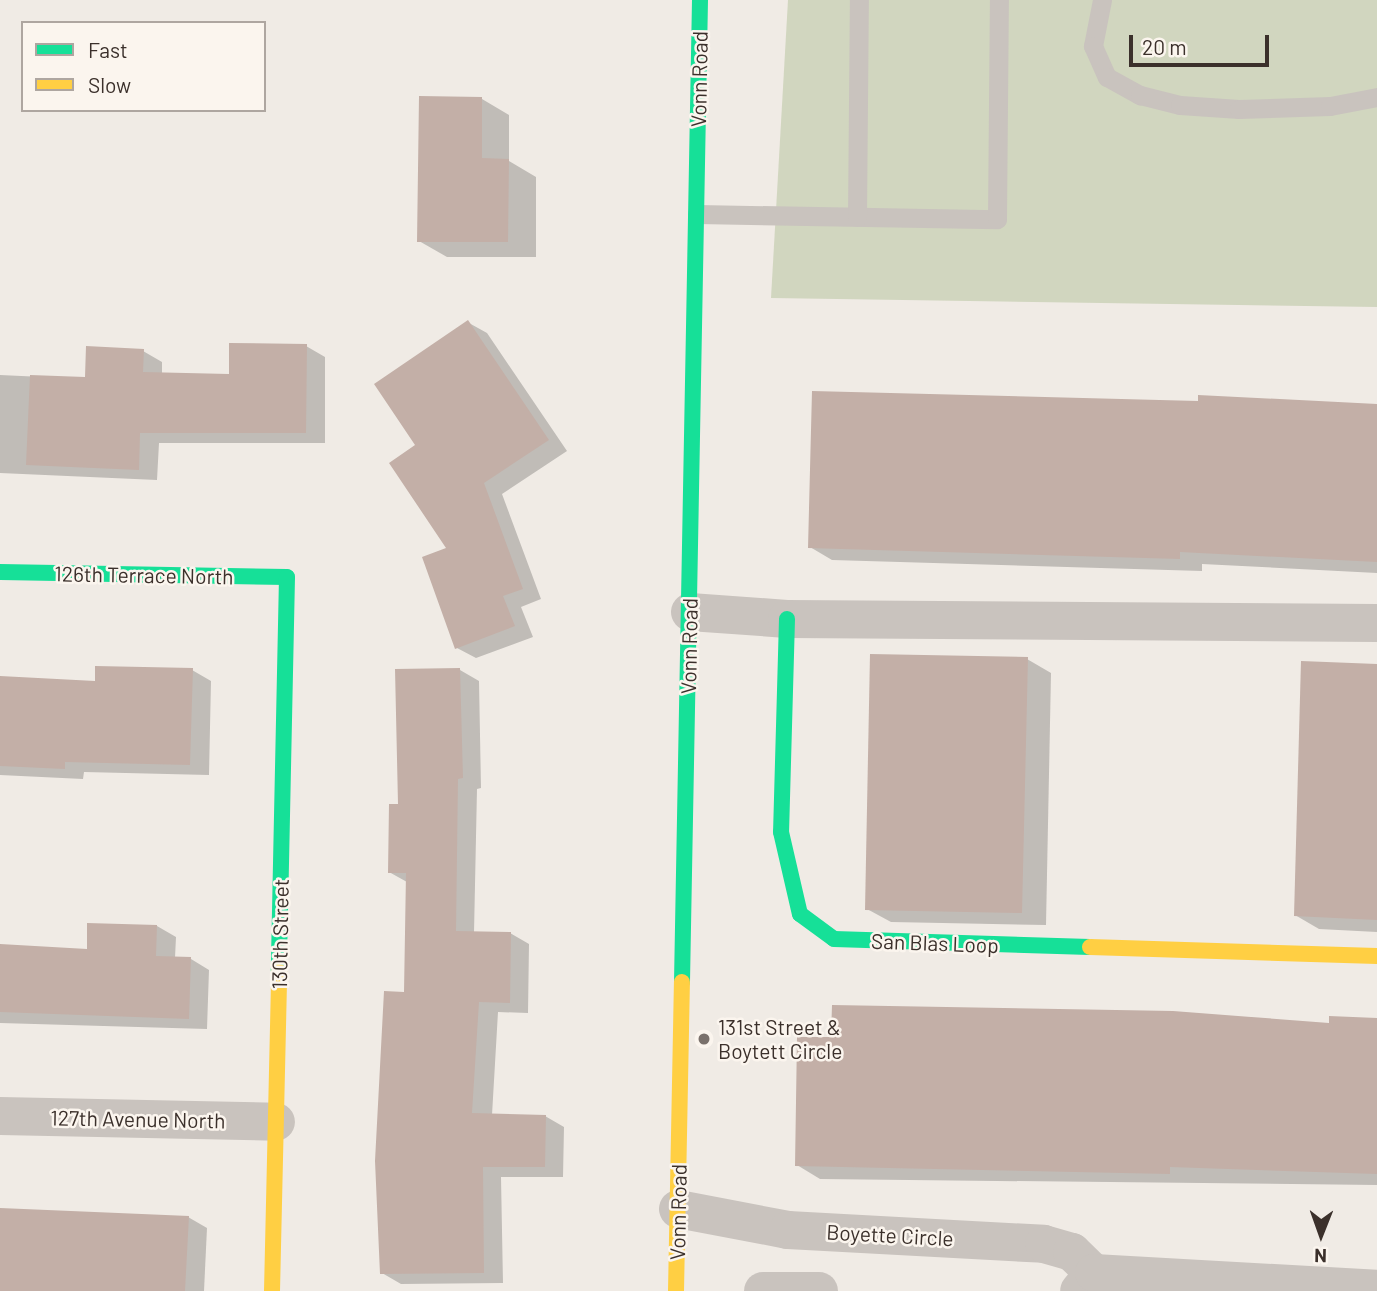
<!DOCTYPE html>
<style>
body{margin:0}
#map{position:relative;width:1377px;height:1291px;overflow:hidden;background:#f0ebe5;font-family:Barlow,sans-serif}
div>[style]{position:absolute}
.green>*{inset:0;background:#d1d6bf}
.shadow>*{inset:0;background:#0003}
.building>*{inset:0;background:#c3afa7}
.lane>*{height:19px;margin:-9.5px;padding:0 9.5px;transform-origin:9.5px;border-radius:9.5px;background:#c9c3be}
.street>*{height:38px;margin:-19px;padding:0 19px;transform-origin:19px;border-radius:19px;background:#c9c3be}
.fast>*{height:16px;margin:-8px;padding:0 8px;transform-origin:8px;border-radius:8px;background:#16e098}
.slow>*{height:16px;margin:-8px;padding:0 8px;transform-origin:8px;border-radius:8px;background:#ffcf43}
.dots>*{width:19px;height:19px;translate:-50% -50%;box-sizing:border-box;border:4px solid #fbf5ee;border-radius:50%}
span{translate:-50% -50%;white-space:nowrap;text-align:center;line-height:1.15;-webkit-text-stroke:5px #fbf5ee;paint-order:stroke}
.street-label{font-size:21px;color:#3b302b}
.poi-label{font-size:21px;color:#3b302b}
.left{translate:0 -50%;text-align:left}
.legend{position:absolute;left:21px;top:21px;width:245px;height:91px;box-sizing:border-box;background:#fbf5ee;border:2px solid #aea6a0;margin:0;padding:9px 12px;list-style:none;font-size:21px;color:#3b302b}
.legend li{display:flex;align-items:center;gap:14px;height:35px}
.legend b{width:35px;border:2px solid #aea6a0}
.north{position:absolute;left:1286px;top:1200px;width:70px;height:70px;-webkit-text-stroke:5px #fbf5ee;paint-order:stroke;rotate:181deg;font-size:19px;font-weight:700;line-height:28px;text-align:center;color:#3b302b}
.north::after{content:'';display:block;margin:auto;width:24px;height:32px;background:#3b302b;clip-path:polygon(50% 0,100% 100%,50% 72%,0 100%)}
.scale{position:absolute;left:1129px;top:35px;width:140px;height:32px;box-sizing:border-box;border:4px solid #3b302b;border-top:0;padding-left:9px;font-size:21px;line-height:24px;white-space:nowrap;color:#3b302b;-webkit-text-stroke:5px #fbf5ee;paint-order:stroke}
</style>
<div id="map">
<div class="green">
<i style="clip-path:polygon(788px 0,1377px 0,1377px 307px,771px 298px)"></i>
</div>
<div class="shadow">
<i style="clip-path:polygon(482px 99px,509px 115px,509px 161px,536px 177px,536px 257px,447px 257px,419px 241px)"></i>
<i style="clip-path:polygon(469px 323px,487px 333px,567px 451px,502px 494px,541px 599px,521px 607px,533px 637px,476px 658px,457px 648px,449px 549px,418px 445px)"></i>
<i style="clip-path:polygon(306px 346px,325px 357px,325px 443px,159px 443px,157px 480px,0 473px,0 375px,86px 379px,143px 351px,162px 362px,162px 374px,231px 376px)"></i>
<i style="clip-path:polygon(1377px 405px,1377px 573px,1202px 564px,1202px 571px,832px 560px,810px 547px)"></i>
<i style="clip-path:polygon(1027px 659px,1051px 673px,1046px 925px,891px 922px,867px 909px)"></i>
<i style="clip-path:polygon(1377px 666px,1377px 932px,1319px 929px,1295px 915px)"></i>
<i style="clip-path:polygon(192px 670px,211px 681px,209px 775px,84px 772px,83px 779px,0 775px,0 678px,97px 683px)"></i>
<i style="clip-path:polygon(460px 670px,479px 681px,481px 788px,477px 789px,474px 933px,510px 933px,529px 944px,528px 1013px,498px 1012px,492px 1115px,545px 1116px,564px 1127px,563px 1177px,501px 1177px,503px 1283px,401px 1284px,382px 1273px,405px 994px,407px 882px,389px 872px,400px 805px)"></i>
<i style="clip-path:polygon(157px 926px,176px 937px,175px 958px,191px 959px,209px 970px,207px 1029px,0 1023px,0 946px,88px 951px)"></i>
<i style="clip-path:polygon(1377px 1021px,1377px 1185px,820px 1179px,797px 1165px,1331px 1025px)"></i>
<i style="clip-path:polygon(0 1210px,188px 1217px,207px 1228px,204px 1291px,0 1291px)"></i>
</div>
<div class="building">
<i style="clip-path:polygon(419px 96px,482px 97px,482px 158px,509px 159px,508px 242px,417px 242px)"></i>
<i style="clip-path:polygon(468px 320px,549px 440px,484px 483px,523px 589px,503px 596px,515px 626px,455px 649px,422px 557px,446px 548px,389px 463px,415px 445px,374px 384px)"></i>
<i style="clip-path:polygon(229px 343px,307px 344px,306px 433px,140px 433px,139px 470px,26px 465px,30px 375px,85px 377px,86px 346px,144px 349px,143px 372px,229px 374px)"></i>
<i style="clip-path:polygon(812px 391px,1198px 401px,1198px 395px,1377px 404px,1377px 562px,1180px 552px,1180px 559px,808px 548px)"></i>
<i style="clip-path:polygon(870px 654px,1028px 657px,1022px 913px,865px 910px)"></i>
<i style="clip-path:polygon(1301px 661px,1377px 664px,1377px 920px,1294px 916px)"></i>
<i style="clip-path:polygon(95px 666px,193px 668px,190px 765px,65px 762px,65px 769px,0 766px,0 676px,95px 681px)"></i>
<i style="clip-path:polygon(460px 668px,463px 778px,458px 779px,456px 931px,511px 932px,510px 1003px,479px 1002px,472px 1113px,546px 1115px,545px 1167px,483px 1167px,484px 1273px,380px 1274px,375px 1161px,384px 991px,404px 992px,406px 873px,388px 873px,389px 804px,398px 804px,395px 669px)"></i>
<i style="clip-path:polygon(87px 923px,157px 925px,156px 956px,191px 957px,189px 1019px,0 1012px,0 944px,87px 949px)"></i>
<i style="clip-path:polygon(832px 1005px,1173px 1011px,1329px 1023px,1329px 1016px,1377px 1018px,1377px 1174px,1170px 1167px,1170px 1174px,795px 1166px,797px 1037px,831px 1037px)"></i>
<i style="clip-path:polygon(0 1208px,189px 1216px,185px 1291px,0 1291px)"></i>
</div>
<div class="lane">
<i style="left:1102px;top:0;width:47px;rotate:101.1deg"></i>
<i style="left:1093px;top:46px;width:34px;rotate:66deg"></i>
<i style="left:1107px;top:77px;width:38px;rotate:29deg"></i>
<i style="left:1140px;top:95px;width:41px;rotate:14deg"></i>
<i style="left:1180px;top:105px;width:59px;rotate:3.9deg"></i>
<i style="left:1239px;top:109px;width:91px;rotate:-1.9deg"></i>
<i style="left:1330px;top:106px;width:48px;rotate:-10.8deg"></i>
<i style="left:697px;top:214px;width:300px;rotate:1deg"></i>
<i style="left:997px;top:219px;width:219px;rotate:-89.5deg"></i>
<i style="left:857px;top:217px;width:217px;rotate:-89.5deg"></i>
</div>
<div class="street">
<i style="left:690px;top:612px;width:97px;rotate:4.1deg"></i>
<i style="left:787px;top:619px;width:590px;rotate:0.39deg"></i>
<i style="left:0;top:1116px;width:276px;rotate:1.2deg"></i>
<i style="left:678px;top:1209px;width:112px;rotate:10.8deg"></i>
<i style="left:788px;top:1230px;width:256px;rotate:3.1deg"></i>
<i style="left:1044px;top:1244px;width:29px;rotate:16deg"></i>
<i style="left:1072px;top:1252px;width:30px;rotate:44deg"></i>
<i style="left:1094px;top:1273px;width:23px;rotate:130deg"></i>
<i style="left:763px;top:1291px;width:56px"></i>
<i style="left:1094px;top:1291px;width:18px;rotate:-90deg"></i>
<i style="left:1094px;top:1273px;width:283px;rotate:3.2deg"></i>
</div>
<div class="fast">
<i style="left:0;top:572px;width:287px;rotate:1deg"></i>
<i style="left:287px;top:577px;width:395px;rotate:91.2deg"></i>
<i style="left:787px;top:619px;width:213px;rotate:91.6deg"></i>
<i style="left:781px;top:832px;width:84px;rotate:77deg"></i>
<i style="left:800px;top:914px;width:42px;rotate:36.3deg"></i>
<i style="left:834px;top:939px;width:256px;rotate:1.8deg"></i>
<i style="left:682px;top:982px;width:982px;rotate:-88.95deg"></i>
</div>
<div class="slow">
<i style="left:1090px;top:947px;width:287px;rotate:1.8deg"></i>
<i style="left:272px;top:1291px;width:319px;rotate:-88.7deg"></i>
<i style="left:676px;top:1291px;width:309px;rotate:-88.9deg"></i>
</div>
<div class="dots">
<i style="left:704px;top:1039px;background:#7a716c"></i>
</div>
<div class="street-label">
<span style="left:699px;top:79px;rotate:-89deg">Vonn Road</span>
<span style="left:144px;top:575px;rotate:1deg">126th Terrace North</span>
<span style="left:689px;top:646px;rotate:-89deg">Vonn Road</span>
<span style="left:280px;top:934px;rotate:-89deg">130th Street</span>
<span style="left:935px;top:943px;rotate:2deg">San Blas Loop</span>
<span style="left:138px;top:1119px;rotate:1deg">127th Avenue North</span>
<span style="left:678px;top:1212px;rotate:-89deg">Vonn Road</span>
<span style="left:890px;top:1235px;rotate:3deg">Boyette Circle</span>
</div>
<div class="poi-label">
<span class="left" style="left:718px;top:1039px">131st Street &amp;<br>Boytett Circle</span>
</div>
<ul class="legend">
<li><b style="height:9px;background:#16e098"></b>Fast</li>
<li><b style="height:9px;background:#ffcf43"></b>Slow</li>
</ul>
<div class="north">N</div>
<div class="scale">20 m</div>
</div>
